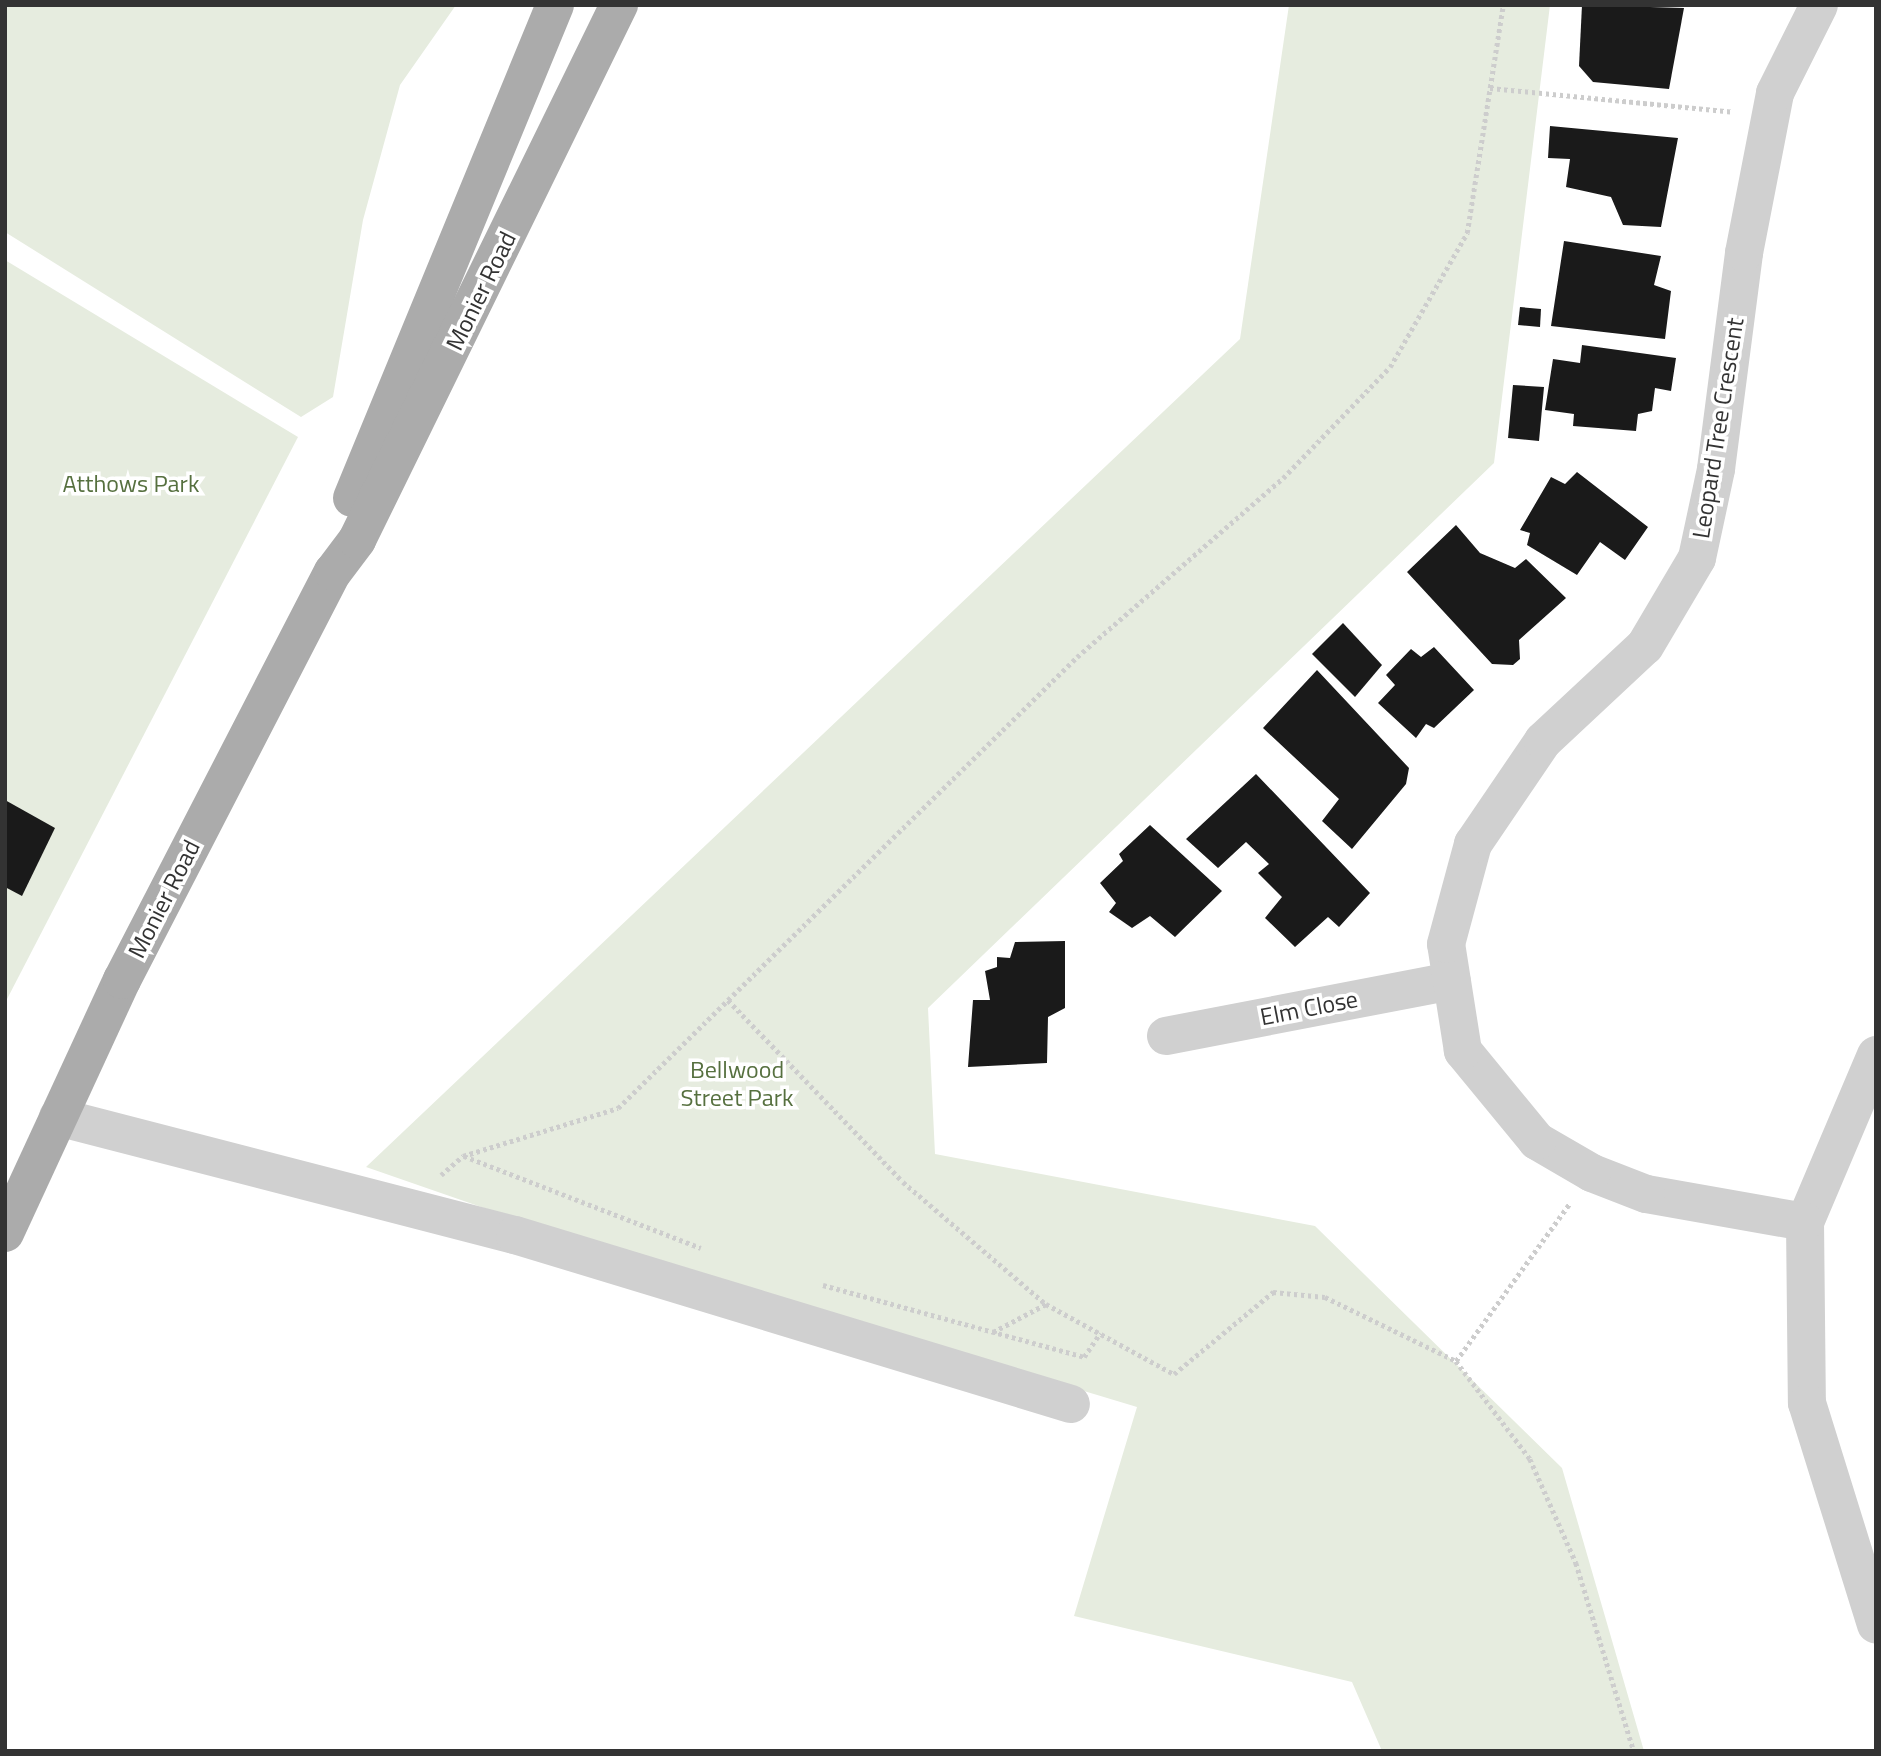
<!DOCTYPE html>
<style>
body{margin:0}
#map{position:relative;width:1881px;height:1756px;overflow:hidden;background:#fff;font-family:"Titillium Web",sans-serif}
div>[style]{position:absolute}
.green>*{inset:0;background:#e6ecdf}
.building>*{inset:0;background:#1a1a1a}
.path>*{height:4.5px;margin-top:-2.25px;transform-origin:0;background:repeating-linear-gradient(90deg,#cdcdcd 0 3.5px,transparent 0 7px)}
.minor>*{height:38px;margin:-19px;padding:0 19px;transform-origin:19px;border-radius:19px;background:#d0d0d0}
.major>*{height:38px;margin:-19px;padding:0 19px;transform-origin:19px;border-radius:19px;background:#ababab}
span{translate:-50% -50%;white-space:nowrap;text-align:center;line-height:1.15;-webkit-text-stroke:7px #fff;paint-order:stroke}
.street-label{font-size:24px;color:#333}
.park-label{font-size:24px;color:#56703f}
.frame{position:absolute;inset:0;border:7px solid #333;pointer-events:none}
</style>
<div id="map">
<div class="green">
<i style="clip-path:polygon(5px 5px,456px 5px,400px 85px,363px 220px,333px 397px,301px 417px,5px 232px)"></i>
<i style="clip-path:polygon(1289px 5px,1550px 5px,1494px 463px,928px 1008px,935px 1154px,1315px 1226px,1562px 1468px,1644px 1751px,1382px 1751px,1352px 1682px,1074px 1616px,1137px 1407px,519px 1220px,366px 1167px,1240px 339px)"></i>
<i style="clip-path:polygon(5px 260px,298px 437px,5px 1003px)"></i>
</div>
<div class="building">
<i style="clip-path:polygon(1582px 5px,1684px 8px,1669px 89px,1593px 82px,1579px 66px)"></i>
<i style="clip-path:polygon(1550px 126px,1678px 138px,1661px 227px,1623px 225px,1611px 197px,1566px 187px,1570px 159px,1548px 158px)"></i>
<i style="clip-path:polygon(1564px 241px,1661px 256px,1654px 285px,1671px 291px,1665px 339px,1551px 326px)"></i>
<i style="clip-path:polygon(1520px 307px,1541px 309px,1540px 327px,1518px 325px)"></i>
<i style="clip-path:polygon(1582px 345px,1676px 358px,1671px 391px,1655px 388px,1652px 411px,1638px 414px,1636px 431px,1573px 426px,1574px 414px,1545px 410px,1553px 359px,1580px 363px)"></i>
<i style="clip-path:polygon(1513px 385px,1544px 387px,1539px 441px,1508px 438px)"></i>
<i style="clip-path:polygon(1577px 472px,1648px 527px,1625px 560px,1600px 542px,1577px 575px,1527px 545px,1530px 533px,1520px 530px,1551px 477px,1565px 484px)"></i>
<i style="clip-path:polygon(1456px 525px,1480px 553px,1515px 568px,1526px 559px,1566px 598px,1519px 640px,1520px 659px,1513px 665px,1492px 664px,1407px 572px)"></i>
<i style="clip-path:polygon(1343px 623px,1382px 665px,1355px 697px,1312px 654px)"></i>
<i style="clip-path:polygon(1434px 647px,1474px 690px,1434px 728px,1426px 724px,1416px 738px,1378px 703px,1395px 685px,1386px 675px,1411px 649px,1421px 657px)"></i>
<i style="clip-path:polygon(1317px 670px,1409px 768px,1406px 784px,1352px 849px,1322px 821px,1339px 799px,1263px 728px)"></i>
<i style="clip-path:polygon(1256px 774px,1370px 893px,1339px 927px,1328px 917px,1295px 947px,1265px 918px,1282px 897px,1258px 873px,1269px 864px,1246px 842px,1218px 868px,1186px 839px)"></i>
<i style="clip-path:polygon(5px 800px,55px 828px,22px 896px,5px 887px)"></i>
<i style="clip-path:polygon(1150px 825px,1222px 891px,1175px 937px,1150px 916px,1132px 928px,1109px 912px,1116px 903px,1100px 883px,1123px 861px,1119px 854px)"></i>
<i style="clip-path:polygon(1065px 941px,1065px 1008px,1048px 1017px,1047px 1063px,968px 1067px,973px 1000px,990px 1000px,985px 971px,997px 967px,997px 957px,1010px 958px,1015px 942px)"></i>
</div>
<div class="path">
<i style="left:1490px;top:88px;width:244px;rotate:5.6deg"></i>
<i style="left:728px;top:1000px;width:252px;rotate:46.1deg"></i>
<i style="left:903px;top:1182px;width:188px;rotate:40.5deg"></i>
<i style="left:1046px;top:1304px;width:146px;rotate:28.7deg"></i>
<i style="left:1174px;top:1374px;width:129px;rotate:-39.6deg"></i>
<i style="left:1273px;top:1292px;width:52px;rotate:5.5deg"></i>
<i style="left:1325px;top:1297px;width:146px;rotate:26deg"></i>
<i style="left:1456px;top:1361px;width:123px;rotate:52.9deg"></i>
<i style="left:1530px;top:1459px;width:114px;rotate:66.1deg"></i>
<i style="left:1576px;top:1563px;width:197px;rotate:72.9deg"></i>
<i style="left:464px;top:1156px;width:254px;rotate:21.2deg"></i>
<i style="left:441px;top:1175px;width:29px;rotate:-41deg"></i>
<i style="left:463px;top:1156px;width:162px;rotate:-17.2deg"></i>
<i style="left:618px;top:1108px;width:643px;rotate:-44.5deg"></i>
<i style="left:1077px;top:657px;width:273px;rotate:-41deg"></i>
<i style="left:1283px;top:478px;width:154px;rotate:-46.1deg"></i>
<i style="left:1390px;top:367px;width:155px;rotate:-60.1deg"></i>
<i style="left:1467px;top:233px;width:231px;rotate:-81deg"></i>
<i style="left:823px;top:1285px;width:271px;rotate:15.4deg"></i>
<i style="left:1084px;top:1357px;width:29px;rotate:-56deg"></i>
<i style="left:993px;top:1332px;width:60px;rotate:-27.8deg"></i>
<i style="left:1456px;top:1361px;width:195px;rotate:-54.2deg"></i>
</div>
<div class="minor">
<i style="left:1166px;top:1036px;width:291px;rotate:-10.9deg"></i>
<i style="left:1876px;top:1055px;width:181px;rotate:113deg"></i>
<i style="left:1805px;top:1222px;width:181px;rotate:89.4deg"></i>
<i style="left:1807px;top:1403px;width:232px;rotate:72.7deg"></i>
<i style="left:58px;top:1117px;width:472px;rotate:14.5deg"></i>
<i style="left:515px;top:1235px;width:581px;rotate:16.91deg"></i>
<i style="left:1805px;top:1222px;width:161px;rotate:-170deg"></i>
<i style="left:1646px;top:1194px;width:58px;rotate:-158.7deg"></i>
<i style="left:1592px;top:1173px;width:64px;rotate:-149.8deg"></i>
<i style="left:1537px;top:1141px;width:117px;rotate:-129.4deg"></i>
<i style="left:1463px;top:1051px;width:108px;rotate:-99deg"></i>
<i style="left:1446px;top:944px;width:104px;rotate:-74.9deg"></i>
<i style="left:1473px;top:844px;width:125px;rotate:-55.8deg"></i>
<i style="left:1543px;top:741px;width:139px;rotate:-43deg"></i>
<i style="left:1645px;top:646px;width:102px;rotate:-59.4deg"></i>
<i style="left:1697px;top:558px;width:91px;rotate:-77.9deg"></i>
<i style="left:1716px;top:469px;width:218px;rotate:-82.6deg"></i>
<i style="left:1744px;top:253px;width:163px;rotate:-79deg"></i>
<i style="left:1775px;top:93px;width:98px;rotate:-63.4deg"></i>
</div>
<div class="major">
<i style="left:352px;top:498px;width:533px;rotate:-67.62deg"></i>
<i style="left:5px;top:1233px;width:279px;rotate:-65.2deg"></i>
<i style="left:122px;top:980px;width:459px;rotate:-62.7deg"></i>
<i style="left:333px;top:572px;width:40px;rotate:-53deg"></i>
<i style="left:357px;top:540px;width:596px;rotate:-63.91deg"></i>
</div>
<div class="street-label">
<span style="left:481px;top:291px;rotate:-64deg">Monier Road</span>
<span style="left:1718px;top:428px;rotate:-81deg">Leopard Tree Crescent</span>
<span style="left:164px;top:899px;rotate:-63deg">Monier Road</span>
<span style="left:1309px;top:1008px;rotate:-11deg">Elm Close</span>
</div>
<div class="park-label">
<span style="left:131px;top:484px">Atthows Park</span>
<span style="left:737px;top:1084px">Bellwood<br>Street Park</span>
</div>
<div class="frame"></div>
</div>
